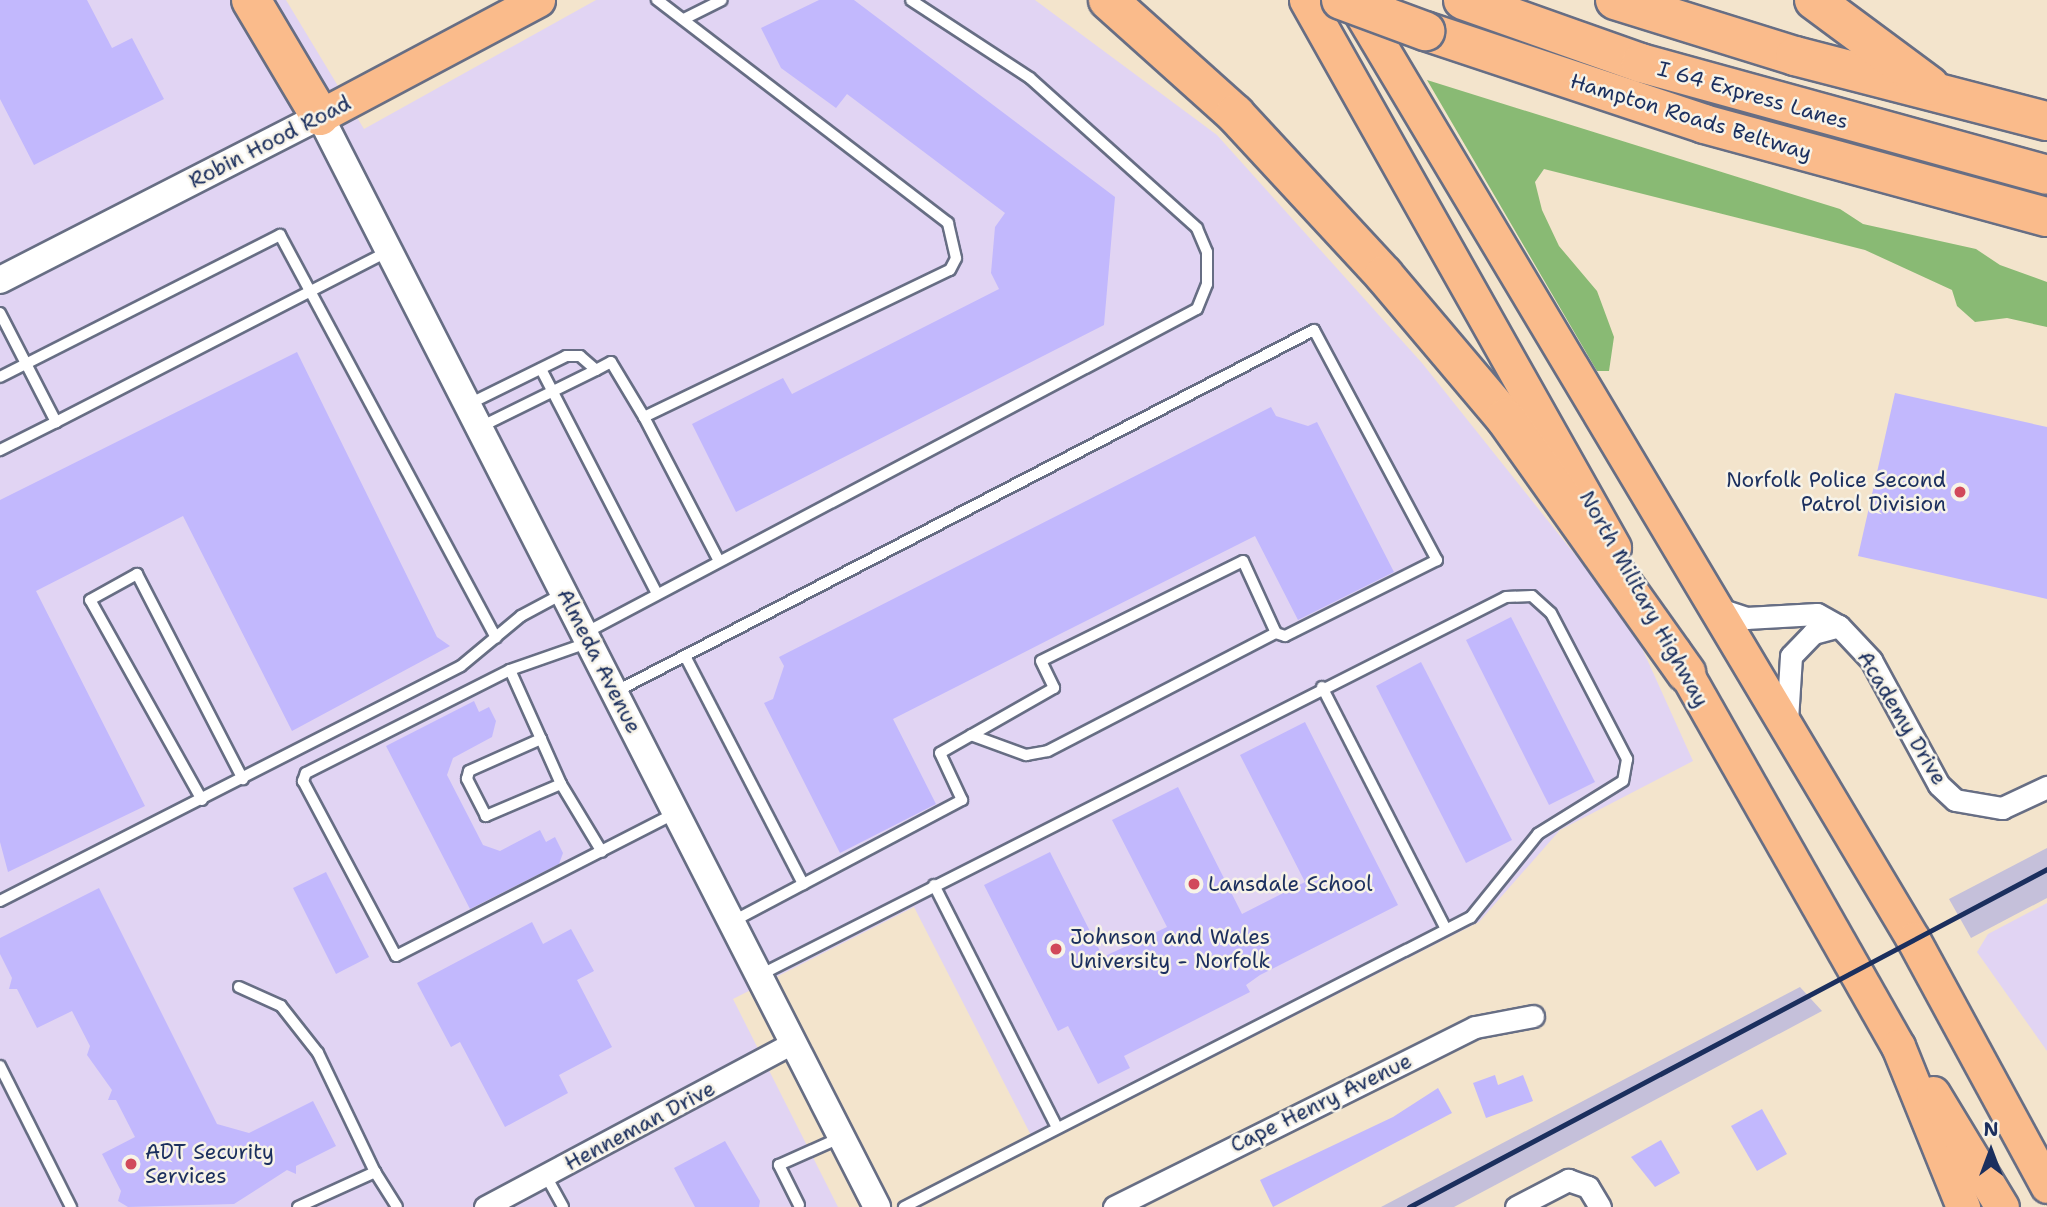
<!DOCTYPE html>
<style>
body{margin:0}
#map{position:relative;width:2047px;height:1207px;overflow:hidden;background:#f3e4cc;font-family:"Shantell Sans",sans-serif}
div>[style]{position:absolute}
.built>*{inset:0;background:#e1d4f3}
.industrial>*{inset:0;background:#c5c0da}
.forest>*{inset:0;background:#89ba74}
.building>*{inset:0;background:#c2b8fd}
.roads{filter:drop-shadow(2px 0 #676e84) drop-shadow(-2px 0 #676e84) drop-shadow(0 2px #676e84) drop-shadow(0 -2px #676e84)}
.service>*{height:10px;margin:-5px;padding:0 5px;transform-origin:5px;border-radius:5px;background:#fff}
.minor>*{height:21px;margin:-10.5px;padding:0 10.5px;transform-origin:10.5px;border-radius:10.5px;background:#fff}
.tertiary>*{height:26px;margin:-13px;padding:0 13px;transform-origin:13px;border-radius:13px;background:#fff}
.primary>*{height:33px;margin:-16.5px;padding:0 16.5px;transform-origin:16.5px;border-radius:16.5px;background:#fabb8b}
.motorway>*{height:38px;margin:-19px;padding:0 19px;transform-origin:19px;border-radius:19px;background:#fabb8b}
.rail>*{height:5px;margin:-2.5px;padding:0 2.5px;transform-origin:2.5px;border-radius:2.5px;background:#1b2f5e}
.bridges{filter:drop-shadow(2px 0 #676e84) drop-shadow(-2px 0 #676e84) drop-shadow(0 2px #676e84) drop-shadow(0 -2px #676e84)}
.motorway-bridge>*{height:38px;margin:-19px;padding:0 19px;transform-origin:19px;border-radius:19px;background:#fabb8b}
.dots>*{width:19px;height:19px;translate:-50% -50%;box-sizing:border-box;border:4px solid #f7f3e8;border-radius:50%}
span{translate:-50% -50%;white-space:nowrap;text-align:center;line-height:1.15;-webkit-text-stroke:5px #f7f3e8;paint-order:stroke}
.street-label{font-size:21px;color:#1b2f5e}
.poi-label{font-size:21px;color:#1b2f5e}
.right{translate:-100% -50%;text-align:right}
.left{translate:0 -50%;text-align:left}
.north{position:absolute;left:1956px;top:1116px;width:70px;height:70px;-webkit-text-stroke:5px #f7f3e8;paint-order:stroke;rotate:0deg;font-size:19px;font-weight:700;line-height:28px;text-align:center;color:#1b2f5e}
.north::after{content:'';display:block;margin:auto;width:24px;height:32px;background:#1b2f5e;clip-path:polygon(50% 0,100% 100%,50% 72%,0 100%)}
</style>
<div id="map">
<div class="built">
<i style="clip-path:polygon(0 0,286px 0,364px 129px,596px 0,1035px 0,1217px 135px,1422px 363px,1632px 626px,1693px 761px,1560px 830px,1479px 922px,1037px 1147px,914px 907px,733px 999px,838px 1207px,0 1207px)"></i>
<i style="clip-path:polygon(2047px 903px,2047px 1051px,1977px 952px,1988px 934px)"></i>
</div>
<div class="industrial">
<i style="clip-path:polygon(2047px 848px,2047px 898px,1971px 938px,1949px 899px)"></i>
<i style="clip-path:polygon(1800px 987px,1822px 1011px,1454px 1207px,1381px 1207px)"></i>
</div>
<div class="forest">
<i style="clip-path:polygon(1427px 80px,1840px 209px,1863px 224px,1976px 249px,2000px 265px,2047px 282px,2047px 327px,2007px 318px,1975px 322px,1957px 306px,1952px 290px,1865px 250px,1544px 169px,1535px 182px,1542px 210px,1559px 246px,1597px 291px,1614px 337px,1609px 371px,1597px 371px)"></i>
</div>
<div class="building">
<i style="clip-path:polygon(0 0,87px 0,112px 48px,132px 38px,164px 99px,34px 165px,0 99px)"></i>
<i style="clip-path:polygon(819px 0,854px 0,1115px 197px,1104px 325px,736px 512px,692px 424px,783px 378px,792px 394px,999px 289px,991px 273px,995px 227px,1005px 213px,847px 94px,836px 108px,781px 68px,761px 28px)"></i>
<i style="clip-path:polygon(297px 352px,437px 637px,450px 646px,292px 731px,183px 516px,36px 591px,145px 806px,8px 872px,0 842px,0 500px)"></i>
<i style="clip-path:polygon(1895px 393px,2047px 427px,2047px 599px,1858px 556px)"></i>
<i style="clip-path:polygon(1271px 407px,1276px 416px,1308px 426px,1317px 422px,1394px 572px,1298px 620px,1255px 536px,1062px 633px,893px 719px,936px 804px,840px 853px,764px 703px,773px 699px,784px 666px,779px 657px)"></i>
<i style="clip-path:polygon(1511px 617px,1595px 782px,1549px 805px,1466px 640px)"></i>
<i style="clip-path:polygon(1421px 662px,1512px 840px,1466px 863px,1376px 686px)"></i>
<i style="clip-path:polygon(474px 701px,479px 712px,489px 707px,496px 721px,492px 737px,453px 758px,447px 775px,483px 845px,500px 851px,540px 830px,546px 842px,555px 837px,563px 853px,559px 864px,470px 909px,386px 746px)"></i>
<i style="clip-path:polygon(1305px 722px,1398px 905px,1260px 975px,1246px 985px,1250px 992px,1124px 1056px,1130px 1068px,1098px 1084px,1068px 1026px,1058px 1031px,984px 885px,1050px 852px,1103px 957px,1167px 927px,1112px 820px,1178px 787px,1242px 914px,1305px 882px,1240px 755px)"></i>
<i style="clip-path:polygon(326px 872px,369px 957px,336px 974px,293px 888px)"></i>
<i style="clip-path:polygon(99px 888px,217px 1124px,249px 1133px,313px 1101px,336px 1146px,296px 1166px,296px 1174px,287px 1170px,234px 1204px,128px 1207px,118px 1201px,121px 1191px,102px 1154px,135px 1137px,116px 1100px,108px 1100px,112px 1090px,87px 1055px,90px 1046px,72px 1011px,37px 1028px,17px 989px,9px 989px,12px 978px,0 954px,0 938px)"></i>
<i style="clip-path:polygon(532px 922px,543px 944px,571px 929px,594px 971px,577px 980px,612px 1047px,559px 1075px,568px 1093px,505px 1127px,460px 1042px,451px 1047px,417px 983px)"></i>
<i style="clip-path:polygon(1495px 1075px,1498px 1085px,1523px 1075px,1533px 1101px,1486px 1118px,1473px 1083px)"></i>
<i style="clip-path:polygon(1438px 1088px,1452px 1113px,1273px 1207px,1260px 1180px,1393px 1117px)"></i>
<i style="clip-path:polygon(1762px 1109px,1787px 1154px,1757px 1171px,1731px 1126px)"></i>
<i style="clip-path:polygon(1661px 1140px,1680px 1173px,1655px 1187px,1631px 1157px)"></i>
<i style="clip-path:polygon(725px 1141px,760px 1201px,759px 1207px,695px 1207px,674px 1168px)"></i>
</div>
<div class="roads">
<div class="service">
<i style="left:684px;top:19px;width:42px;rotate:-26.6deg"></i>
<i style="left:0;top:313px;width:123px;rotate:62.8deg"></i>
<i style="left:56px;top:422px;width:63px;rotate:153.4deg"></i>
<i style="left:541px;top:369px;width:253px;rotate:62.7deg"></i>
<i style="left:596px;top:370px;width:17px;rotate:-28deg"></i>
<i style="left:611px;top:362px;width:64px;rotate:59deg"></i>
<i style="left:644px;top:417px;width:339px;rotate:-25.7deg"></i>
<i style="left:950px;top:270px;width:13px;rotate:-63deg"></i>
<i style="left:956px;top:258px;width:36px;rotate:-103deg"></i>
<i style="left:948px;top:223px;width:367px;rotate:-142.5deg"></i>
<i style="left:0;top:377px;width:314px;rotate:-26.9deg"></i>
<i style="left:280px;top:235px;width:457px;rotate:61.8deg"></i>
<i style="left:469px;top:404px;width:108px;rotate:-26.3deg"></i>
<i style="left:566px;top:356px;width:14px"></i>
<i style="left:580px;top:356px;width:21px;rotate:41deg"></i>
<i style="left:596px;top:370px;width:129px;rotate:153.8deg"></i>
<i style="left:644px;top:417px;width:162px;rotate:62.5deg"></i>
<i style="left:56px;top:422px;width:376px;rotate:-27.2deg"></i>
<i style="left:585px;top:633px;width:692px;rotate:-27.9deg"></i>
<i style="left:1197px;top:309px;width:27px;rotate:-68deg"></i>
<i style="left:1207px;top:284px;width:32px;rotate:-90deg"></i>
<i style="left:1207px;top:252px;width:26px;rotate:-113deg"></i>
<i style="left:1197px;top:228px;width:224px;rotate:-138.1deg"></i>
<i style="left:1030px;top:78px;width:142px;rotate:-146.8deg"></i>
<i style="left:587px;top:643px;width:82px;rotate:160.7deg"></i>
<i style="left:510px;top:670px;width:229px;rotate:153.2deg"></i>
<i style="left:306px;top:773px;width:9px;rotate:111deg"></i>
<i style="left:303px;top:781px;width:198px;rotate:62deg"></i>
<i style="left:396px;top:956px;width:314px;rotate:-27.1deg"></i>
<i style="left:685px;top:656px;width:257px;rotate:62.6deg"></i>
<i style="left:510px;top:670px;width:76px;rotate:65.8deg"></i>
<i style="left:541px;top:739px;width:49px;rotate:66deg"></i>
<i style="left:561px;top:784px;width:82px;rotate:156.9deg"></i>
<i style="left:486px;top:816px;width:42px;rotate:-117.2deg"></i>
<i style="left:467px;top:779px;width:8px;rotate:-76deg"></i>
<i style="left:469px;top:771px;width:79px;rotate:-24deg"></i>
<i style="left:1322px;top:687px;width:272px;rotate:62.9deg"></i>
<i style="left:615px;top:692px;width:787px;rotate:-27.38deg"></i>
<i style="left:1314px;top:330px;width:261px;rotate:61.9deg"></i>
<i style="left:1437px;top:560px;width:170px;rotate:153.4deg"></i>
<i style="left:1285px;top:636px;width:9px;rotate:-162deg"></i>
<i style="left:1276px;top:633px;width:79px;rotate:-114.6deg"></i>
<i style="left:1243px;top:561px;width:225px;rotate:153.7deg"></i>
<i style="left:1041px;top:661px;width:30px;rotate:64deg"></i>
<i style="left:1054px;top:688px;width:131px;rotate:150.3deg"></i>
<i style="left:940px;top:753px;width:52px;rotate:64.9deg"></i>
<i style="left:962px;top:800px;width:259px;rotate:152.1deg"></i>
<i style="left:971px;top:735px;width:59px;rotate:20deg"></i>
<i style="left:1026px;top:755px;width:22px;rotate:-10deg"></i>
<i style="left:1048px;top:751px;width:257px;rotate:-27.4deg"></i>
<i style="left:561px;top:784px;width:79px;rotate:58.9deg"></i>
<i style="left:202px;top:800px;width:229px;rotate:-119.2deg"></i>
<i style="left:90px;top:600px;width:54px;rotate:-29deg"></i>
<i style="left:137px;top:574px;width:231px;rotate:62.7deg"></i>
<i style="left:934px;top:885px;width:271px;rotate:63.1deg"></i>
<i style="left:0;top:901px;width:517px;rotate:-27.01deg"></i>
<i style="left:461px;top:666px;width:78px;rotate:-39.8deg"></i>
<i style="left:521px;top:616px;width:49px;rotate:-28.1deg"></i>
<i style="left:760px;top:975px;width:836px;rotate:-26.87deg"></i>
<i style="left:1506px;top:597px;width:26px;rotate:-2deg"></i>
<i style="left:1532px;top:596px;width:25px;rotate:42deg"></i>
<i style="left:1551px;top:613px;width:165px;rotate:62.5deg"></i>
<i style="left:1627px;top:759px;width:22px;rotate:100deg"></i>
<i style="left:1623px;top:781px;width:100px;rotate:148.1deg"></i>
<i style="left:1538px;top:834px;width:107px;rotate:128.9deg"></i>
<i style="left:1471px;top:917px;width:637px;rotate:152.91deg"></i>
<i style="left:239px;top:987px;width:46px;rotate:24.3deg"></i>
<i style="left:281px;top:1006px;width:60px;rotate:51.8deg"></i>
<i style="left:318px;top:1053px;width:132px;rotate:64.4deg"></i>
<i style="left:0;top:1066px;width:158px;rotate:63.3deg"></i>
<i style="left:546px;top:1176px;width:35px;rotate:61deg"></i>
<i style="left:799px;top:1205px;width:45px;rotate:-116.6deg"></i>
<i style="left:779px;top:1165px;width:69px;rotate:-24deg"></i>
<i style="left:298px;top:1207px;width:85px;rotate:-24.4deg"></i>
<i style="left:375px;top:1172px;width:41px;rotate:57.8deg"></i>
</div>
<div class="minor">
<i style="left:1716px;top:608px;width:32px;rotate:18deg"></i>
<i style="left:1746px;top:618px;width:71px;rotate:-3.2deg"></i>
<i style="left:1817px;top:614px;width:25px;rotate:29deg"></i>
<i style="left:1839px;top:626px;width:47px;rotate:46.7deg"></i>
<i style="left:1871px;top:660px;width:142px;rotate:61.5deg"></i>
<i style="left:1939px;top:785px;width:22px;rotate:43deg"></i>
<i style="left:1955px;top:800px;width:48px;rotate:9.7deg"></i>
<i style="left:2002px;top:808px;width:50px;rotate:-25deg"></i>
<i style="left:1787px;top:720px;width:64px;rotate:-86.4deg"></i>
<i style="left:1791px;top:656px;width:32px;rotate:-46deg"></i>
<i style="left:1813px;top:633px;width:27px;rotate:-15deg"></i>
<i style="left:485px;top:1207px;width:350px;rotate:-28.1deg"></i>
<i style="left:1114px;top:1207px;width:403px;rotate:-26.5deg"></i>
<i style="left:1475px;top:1027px;width:59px;rotate:-10.7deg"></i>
<i style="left:1516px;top:1207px;width:59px;rotate:-27.4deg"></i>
<i style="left:1568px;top:1180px;width:21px;rotate:19deg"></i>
<i style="left:1588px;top:1187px;width:23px;rotate:59deg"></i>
</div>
<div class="tertiary">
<i style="left:0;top:280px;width:360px;rotate:-27.1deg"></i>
<i style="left:320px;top:116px;width:1225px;rotate:62.95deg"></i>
</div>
<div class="primary">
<i style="left:1306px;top:0;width:628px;rotate:60.62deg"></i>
<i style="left:1353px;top:0;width:1093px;rotate:59.19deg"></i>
<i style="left:1913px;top:939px;width:281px;rotate:61.5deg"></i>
<i style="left:320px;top:116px;width:247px;rotate:-28deg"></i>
<i style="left:1674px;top:652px;width:453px;rotate:60.4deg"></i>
<i style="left:1898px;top:1046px;width:174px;rotate:68deg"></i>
<i style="left:1933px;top:1093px;width:133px;rotate:58.8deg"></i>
</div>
<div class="motorway">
<i style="left:251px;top:0;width:135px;rotate:59.3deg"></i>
<i style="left:1108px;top:0;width:171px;rotate:41.9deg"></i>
<i style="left:1235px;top:114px;width:219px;rotate:47.2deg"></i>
<i style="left:1384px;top:275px;width:187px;rotate:49.8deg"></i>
<i style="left:1505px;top:418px;width:313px;rotate:54.6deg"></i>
<i style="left:1463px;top:0;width:189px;rotate:19.5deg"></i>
<i style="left:1641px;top:63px;width:421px;rotate:15.4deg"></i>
<i style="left:1615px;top:0;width:189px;rotate:17.3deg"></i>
<i style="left:1795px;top:56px;width:260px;rotate:14.5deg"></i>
<i style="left:1814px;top:0;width:144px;rotate:36.6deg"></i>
<i style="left:1425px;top:31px;width:294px;rotate:18.4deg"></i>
<i style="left:1704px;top:124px;width:355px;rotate:15.2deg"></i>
</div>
</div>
<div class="rail">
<i style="left:1409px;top:1207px;width:722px;rotate:-27.91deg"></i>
</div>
<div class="bridges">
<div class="motorway-bridge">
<i style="left:1341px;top:0;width:90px;rotate:20.3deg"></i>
</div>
</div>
<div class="dots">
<i style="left:1960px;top:492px;background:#d1495b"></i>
<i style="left:1194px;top:884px;background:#d1495b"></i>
<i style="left:1056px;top:949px;background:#d1495b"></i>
<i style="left:131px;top:1164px;background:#d1495b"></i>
</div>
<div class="street-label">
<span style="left:1753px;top:95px;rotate:16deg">I 64 Express Lanes</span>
<span style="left:1691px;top:117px;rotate:17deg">Hampton Roads Beltway</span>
<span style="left:270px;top:142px;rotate:-27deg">Robin Hood Road</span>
<span style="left:1644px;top:599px;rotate:61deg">North Military Highway</span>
<span style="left:599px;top:661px;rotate:63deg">Almeda Avenue</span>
<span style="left:1902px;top:718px;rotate:59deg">Academy Drive</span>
<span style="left:1321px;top:1103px;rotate:-26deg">Cape Henry Avenue</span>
<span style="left:640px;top:1126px;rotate:-28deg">Henneman Drive</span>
</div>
<div class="poi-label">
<span class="right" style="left:1946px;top:492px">Norfolk Police Second<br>Patrol Division</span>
<span class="left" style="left:1208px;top:884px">Lansdale School</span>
<span class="left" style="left:1070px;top:949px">Johnson and Wales<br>University - Norfolk</span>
<span class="left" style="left:145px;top:1164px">ADT Security<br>Services</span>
</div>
<div class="north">N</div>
</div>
